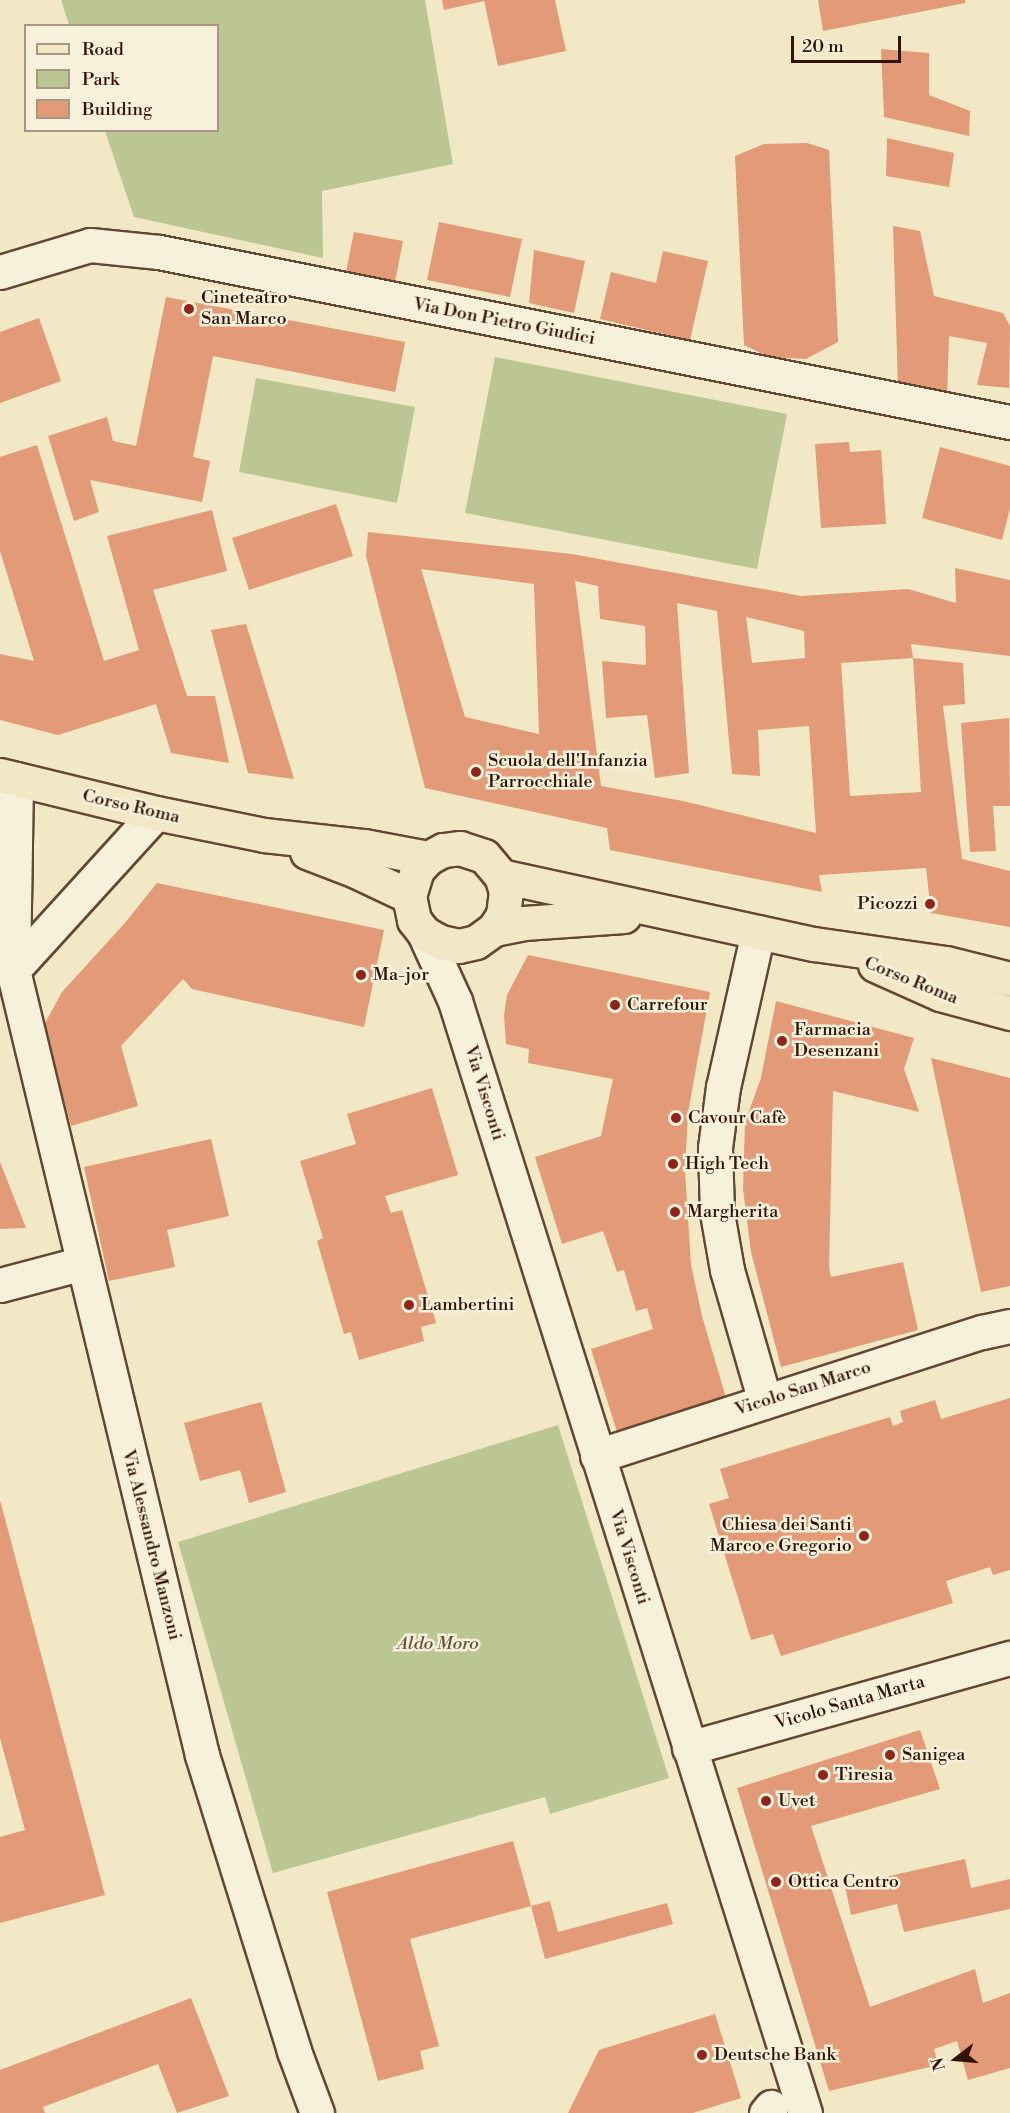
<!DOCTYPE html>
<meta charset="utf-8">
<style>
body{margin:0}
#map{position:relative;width:1010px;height:2113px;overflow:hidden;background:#f2e8c6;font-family:"Libre Bodoni",serif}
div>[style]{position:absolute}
.green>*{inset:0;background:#bcc594}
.building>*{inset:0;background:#e29a79}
.roads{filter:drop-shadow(2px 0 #624833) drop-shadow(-2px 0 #624833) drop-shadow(0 2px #624833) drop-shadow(0 -2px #624833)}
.minor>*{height:33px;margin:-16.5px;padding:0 16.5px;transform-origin:16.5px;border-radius:16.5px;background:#f7f0da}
.major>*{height:33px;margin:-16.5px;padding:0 16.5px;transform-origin:16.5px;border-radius:16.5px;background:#f2e8c6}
.dots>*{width:16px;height:16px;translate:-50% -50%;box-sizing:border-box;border:3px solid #f7f0da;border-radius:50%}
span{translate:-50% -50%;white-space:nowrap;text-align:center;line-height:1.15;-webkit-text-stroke:5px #f7f0da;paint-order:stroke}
.poi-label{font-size:18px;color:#321202}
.left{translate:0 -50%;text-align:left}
.right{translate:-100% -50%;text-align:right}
.street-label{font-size:18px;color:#321202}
.park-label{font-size:18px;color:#625135;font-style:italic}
.legend{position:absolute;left:24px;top:24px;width:195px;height:108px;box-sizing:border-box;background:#f7f0da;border:2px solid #a89784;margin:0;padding:8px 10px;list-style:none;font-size:18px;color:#321202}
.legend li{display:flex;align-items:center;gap:12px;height:30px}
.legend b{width:30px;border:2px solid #a89784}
.north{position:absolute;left:926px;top:2029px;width:60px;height:60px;-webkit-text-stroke:4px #f7f0da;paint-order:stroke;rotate:254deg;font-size:16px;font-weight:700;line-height:24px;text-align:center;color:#321202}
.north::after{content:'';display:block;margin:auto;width:21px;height:27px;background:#321202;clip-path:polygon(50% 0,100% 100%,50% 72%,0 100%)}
.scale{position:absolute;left:791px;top:36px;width:110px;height:27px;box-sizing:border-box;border:3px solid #321202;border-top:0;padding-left:8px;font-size:18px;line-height:21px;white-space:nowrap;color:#321202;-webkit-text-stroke:4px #f7f0da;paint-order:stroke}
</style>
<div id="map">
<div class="green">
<i style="clip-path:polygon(61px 0,425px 0,453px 164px,322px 191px,323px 258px,134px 217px,105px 131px,218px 130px,218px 26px,69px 25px)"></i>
<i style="clip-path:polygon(495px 357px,787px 414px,757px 569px,465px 513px)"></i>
<i style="clip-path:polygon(256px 378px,415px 407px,397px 503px,239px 472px)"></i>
<i style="clip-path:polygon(558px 1425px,669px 1778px,550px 1814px,545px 1797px,273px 1873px,178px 1542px)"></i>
</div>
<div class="building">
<i style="clip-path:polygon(442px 0,484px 0,484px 1px,444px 10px)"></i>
<i style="clip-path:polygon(484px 0,555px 0,566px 51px,498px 66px)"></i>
<i style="clip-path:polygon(818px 0,965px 0,965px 3px,823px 31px)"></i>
<i style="clip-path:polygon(881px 49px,929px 53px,929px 95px,970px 111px,969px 136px,884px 117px)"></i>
<i style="clip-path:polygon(887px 138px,954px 153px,949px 187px,886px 176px)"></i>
<i style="clip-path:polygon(807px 143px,829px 150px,838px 342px,806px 359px,769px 357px,744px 345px,735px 156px,764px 144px)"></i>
<i style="clip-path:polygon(439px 222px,522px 239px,510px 297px,427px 280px)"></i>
<i style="clip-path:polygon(893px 226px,920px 231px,934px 296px,1003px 313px,1010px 326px,1009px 388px,977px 385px,987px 343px,949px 336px,947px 398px,898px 388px)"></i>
<i style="clip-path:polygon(354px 232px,403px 241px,395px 282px,346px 272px)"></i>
<i style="clip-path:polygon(534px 250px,585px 261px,574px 313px,529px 303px)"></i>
<i style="clip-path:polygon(663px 251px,708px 261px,690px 340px,600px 319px,611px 272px,656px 283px)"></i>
<i style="clip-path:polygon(166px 297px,405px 342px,395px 392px,213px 356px,193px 457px,210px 461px,202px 502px,90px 480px,99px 512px,74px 521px,48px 436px,107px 417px,113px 441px,136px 446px)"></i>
<i style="clip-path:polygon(39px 318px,61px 381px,0 403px,0 332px)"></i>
<i style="clip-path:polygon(849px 442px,850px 452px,881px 450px,886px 524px,821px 528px,815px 444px)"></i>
<i style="clip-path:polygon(37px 445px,104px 661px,139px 650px,107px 536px,212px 510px,227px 571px,153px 590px,187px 696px,215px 696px,229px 763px,171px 753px,156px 704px,58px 735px,0 720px,0 654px,34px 661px,0 551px,0 457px)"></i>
<i style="clip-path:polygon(940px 447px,1010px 466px,1010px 508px,1002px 540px,922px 518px)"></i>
<i style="clip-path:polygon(336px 504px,353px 556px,249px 590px,232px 538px)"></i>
<i style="clip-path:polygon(evenodd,368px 532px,572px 554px,801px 596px,908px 589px,956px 603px,955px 568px,1010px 580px,1010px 656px,911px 644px,913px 658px,963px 663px,965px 704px,943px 706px,962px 859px,1010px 871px,1010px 927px,931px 913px,926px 868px,819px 875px,822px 892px,610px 850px,607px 828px,425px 788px,366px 556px,368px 532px,421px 569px,534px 584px,539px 734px,465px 717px,421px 569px,368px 532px,575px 581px,598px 586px,600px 619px,645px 626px,646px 665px,602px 661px,606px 718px,647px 715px,655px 778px,689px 773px,677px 603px,717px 611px,732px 774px,760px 776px,758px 730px,809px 726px,816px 833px,683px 801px,601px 786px,575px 581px,368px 532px,746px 617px,804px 631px,805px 658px,752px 663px,746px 617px,368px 532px,913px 658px,921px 792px,850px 796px,841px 663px,913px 658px)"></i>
<i style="clip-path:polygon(246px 624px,294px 779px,248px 773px,211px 630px)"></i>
<i style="clip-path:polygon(1009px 718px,1010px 806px,993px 806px,996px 851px,970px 852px,961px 723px)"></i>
<i style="clip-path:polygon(157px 883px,384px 930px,364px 1027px,192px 989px,183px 979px,121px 1046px,138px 1106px,71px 1126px,44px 1025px,62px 992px,124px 924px)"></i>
<i style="clip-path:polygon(528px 955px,710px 992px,688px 1112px,685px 1171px,691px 1265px,702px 1316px,726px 1398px,617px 1432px,591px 1349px,653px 1329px,647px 1308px,636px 1311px,624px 1270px,617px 1272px,603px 1231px,562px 1244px,535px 1157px,601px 1136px,613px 1079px,528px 1063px,529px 1049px,506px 1044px,504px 1015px,507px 995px)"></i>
<i style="clip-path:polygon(776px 1001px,914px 1038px,904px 1069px,919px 1112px,833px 1091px,829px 1268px,831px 1277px,903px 1262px,918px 1330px,781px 1367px,751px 1252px,743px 1189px,745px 1122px,761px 1078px)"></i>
<i style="clip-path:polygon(931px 1058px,1010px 1078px,1010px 1286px,981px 1292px)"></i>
<i style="clip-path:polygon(432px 1088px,458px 1175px,385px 1196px,391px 1213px,402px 1210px,436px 1323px,421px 1327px,424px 1341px,359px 1360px,351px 1332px,344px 1334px,317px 1241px,323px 1238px,300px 1161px,356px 1144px,347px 1114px)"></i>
<i style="clip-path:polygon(211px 1139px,229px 1216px,167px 1230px,175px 1267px,109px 1281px,84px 1167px)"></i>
<i style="clip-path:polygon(0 1162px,26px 1228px,0 1229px)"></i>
<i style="clip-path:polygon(1010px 1398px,1010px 1570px,993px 1575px,990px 1567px,946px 1581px,953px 1603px,781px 1656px,773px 1634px,751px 1640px,709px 1504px,729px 1498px,720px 1469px,890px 1417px,893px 1426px,903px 1422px,900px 1411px,935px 1400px,941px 1419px)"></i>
<i style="clip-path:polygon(261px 1402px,286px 1492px,249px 1503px,240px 1470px,200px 1481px,184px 1423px)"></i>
<i style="clip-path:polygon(0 1500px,105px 1895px,0 1923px,0 1837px,25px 1830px,0 1738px)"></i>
<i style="clip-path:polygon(920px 1730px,940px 1789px,811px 1826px,870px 2007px,975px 1969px,983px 2003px,1010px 1993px,1010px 2068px,968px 2080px,957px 2041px,934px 2049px,938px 2065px,829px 2091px,737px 1788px)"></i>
<i style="clip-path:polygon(513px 1841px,531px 1906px,410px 1939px,439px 2046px,420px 2051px,424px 2069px,378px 2081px,327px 1892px)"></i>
<i style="clip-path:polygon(965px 1859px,971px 1888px,1010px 1879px,1010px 1909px,904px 1932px,897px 1904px,851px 1915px,845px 1886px)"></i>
<i style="clip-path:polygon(550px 1901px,558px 1932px,667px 1903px,673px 1924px,545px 1959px,531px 1906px)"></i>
<i style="clip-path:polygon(191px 1998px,229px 2096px,177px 2113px,158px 2064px,43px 2107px,45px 2113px,0 2113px,0 2070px)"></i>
<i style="clip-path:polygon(715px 2014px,741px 2098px,693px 2113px,568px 2113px,599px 2050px)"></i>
</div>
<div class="roads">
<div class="minor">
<i style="left:0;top:272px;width:94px;rotate:-16.7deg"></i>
<i style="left:90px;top:245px;width:69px;rotate:5.8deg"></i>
<i style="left:159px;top:252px;width:868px;rotate:11.3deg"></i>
<i style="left:16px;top:779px;width:191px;rotate:90.9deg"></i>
<i style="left:13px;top:970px;width:807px;rotate:76.46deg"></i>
<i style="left:202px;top:1755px;width:310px;rotate:72.7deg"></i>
<i style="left:294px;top:2051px;width:66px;rotate:69.6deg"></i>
<i style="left:758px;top:932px;width:159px;rotate:102.7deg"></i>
<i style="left:723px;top:1087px;width:62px;rotate:97.5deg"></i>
<i style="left:715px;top:1148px;width:65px;rotate:88.2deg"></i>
<i style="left:717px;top:1213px;width:58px;rotate:80deg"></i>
<i style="left:727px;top:1270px;width:137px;rotate:73.9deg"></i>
<i style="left:424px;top:933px;width:75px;rotate:65.5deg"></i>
<i style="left:455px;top:1001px;width:1166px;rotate:72.53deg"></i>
<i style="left:13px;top:970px;width:212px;rotate:-47.7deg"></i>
<i style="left:0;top:1285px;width:86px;rotate:-14.8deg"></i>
<i style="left:597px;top:1456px;width:404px;rotate:-17.9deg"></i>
<i style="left:982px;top:1332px;width:29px;rotate:-12deg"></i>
<i style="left:689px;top:1748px;width:333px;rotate:-15.7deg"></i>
<i style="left:766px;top:2113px;width:8px;rotate:-50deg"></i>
</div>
<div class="major">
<i style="left:0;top:775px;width:161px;rotate:13.7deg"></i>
<i style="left:156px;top:813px;width:110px;rotate:11.5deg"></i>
<i style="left:264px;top:835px;width:101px;rotate:6.3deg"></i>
<i style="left:364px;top:846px;width:65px;rotate:10.6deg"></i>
<i style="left:307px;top:852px;width:53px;rotate:21.2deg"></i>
<i style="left:356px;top:871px;width:59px;rotate:25.3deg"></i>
<i style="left:501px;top:876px;width:320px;rotate:12.3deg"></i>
<i style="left:814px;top:944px;width:133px;rotate:8.2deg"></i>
<i style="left:946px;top:963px;width:66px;rotate:14deg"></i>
<i style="left:494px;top:929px;width:17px;rotate:-57deg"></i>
<i style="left:503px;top:915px;width:23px;rotate:-83deg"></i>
<i style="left:506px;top:892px;width:17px;rotate:-107deg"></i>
<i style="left:501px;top:876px;width:26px;rotate:-130deg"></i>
<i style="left:484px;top:856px;width:25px;rotate:-162deg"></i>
<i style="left:460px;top:848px;width:17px;rotate:173deg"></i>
<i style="left:443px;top:850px;width:17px;rotate:152deg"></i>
<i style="left:428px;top:858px;width:16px;rotate:133deg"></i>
<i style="left:417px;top:870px;width:27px;rotate:107deg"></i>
<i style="left:409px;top:896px;width:25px;rotate:78deg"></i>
<i style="left:414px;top:920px;width:16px;rotate:52deg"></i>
<i style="left:424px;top:933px;width:18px;rotate:29deg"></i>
<i style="left:440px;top:942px;width:19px;rotate:12deg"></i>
<i style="left:459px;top:946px;width:17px;rotate:-13deg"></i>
<i style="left:476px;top:942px;width:22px;rotate:-36deg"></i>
<i style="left:494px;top:929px;width:31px;rotate:-11deg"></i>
<i style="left:524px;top:923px;width:100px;rotate:-4deg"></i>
<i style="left:875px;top:965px;width:71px;rotate:24deg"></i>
<i style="left:940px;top:994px;width:73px;rotate:15.2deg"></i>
</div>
</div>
<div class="dots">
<i style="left:189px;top:309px;background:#8f2418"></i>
<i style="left:476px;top:772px;background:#8f2418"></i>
<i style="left:930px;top:904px;background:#8f2418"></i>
<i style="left:361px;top:975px;background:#8f2418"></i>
<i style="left:615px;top:1005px;background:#8f2418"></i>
<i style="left:782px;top:1041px;background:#8f2418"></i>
<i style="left:676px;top:1118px;background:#8f2418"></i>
<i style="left:673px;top:1164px;background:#8f2418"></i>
<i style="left:675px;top:1212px;background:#8f2418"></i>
<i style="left:409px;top:1305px;background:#8f2418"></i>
<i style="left:864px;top:1536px;background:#8f2418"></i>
<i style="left:890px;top:1755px;background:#8f2418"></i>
<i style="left:823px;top:1775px;background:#8f2418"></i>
<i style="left:766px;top:1801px;background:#8f2418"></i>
<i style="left:776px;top:1882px;background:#8f2418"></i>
<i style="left:702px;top:2055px;background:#8f2418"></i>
</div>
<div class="poi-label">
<span class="left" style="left:201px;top:309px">Cineteatro<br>San Marco</span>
<span class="left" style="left:488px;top:772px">Scuola dell'Infanzia<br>Parrocchiale</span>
<span class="right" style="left:918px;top:904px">Picozzi</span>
<span class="left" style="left:373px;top:975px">Ma-jor</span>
<span class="left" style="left:627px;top:1005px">Carrefour</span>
<span class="left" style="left:794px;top:1041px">Farmacia<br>Desenzani</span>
<span class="left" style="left:688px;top:1118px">Cavour Cafè</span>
<span class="left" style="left:685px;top:1164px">High Tech</span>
<span class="left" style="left:687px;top:1212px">Margherita</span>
<span class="left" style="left:421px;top:1305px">Lambertini</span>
<span class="right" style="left:852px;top:1536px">Chiesa dei Santi<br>Marco e Gregorio</span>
<span class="left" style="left:902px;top:1755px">Sanigea</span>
<span class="left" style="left:835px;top:1775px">Tiresia</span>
<span class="left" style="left:778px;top:1801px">Uvet</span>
<span class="left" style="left:788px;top:1882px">Ottica Centro</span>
<span class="left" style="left:714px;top:2055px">Deutsche Bank</span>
</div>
<div class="street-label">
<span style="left:504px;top:322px;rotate:11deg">Via Don Pietro Giudici</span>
<span style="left:131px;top:807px;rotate:13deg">Corso Roma</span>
<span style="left:911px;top:981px;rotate:22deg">Corso Roma</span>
<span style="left:484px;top:1093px;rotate:73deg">Via Visconti</span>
<span style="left:803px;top:1389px;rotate:-18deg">Vicolo San Marco</span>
<span style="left:151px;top:1545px;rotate:76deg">Via Alessandro Manzoni</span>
<span style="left:629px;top:1557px;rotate:73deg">Via Visconti</span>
<span style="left:850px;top:1703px;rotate:-16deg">Vicolo Santa Marta</span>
</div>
<div class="park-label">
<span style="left:438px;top:1644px">Aldo Moro</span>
</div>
<ul class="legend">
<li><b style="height:8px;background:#f2e8c6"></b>Road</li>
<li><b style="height:16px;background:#bcc594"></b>Park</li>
<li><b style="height:16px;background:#e29a79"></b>Building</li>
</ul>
<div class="north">N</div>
<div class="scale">20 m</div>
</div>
